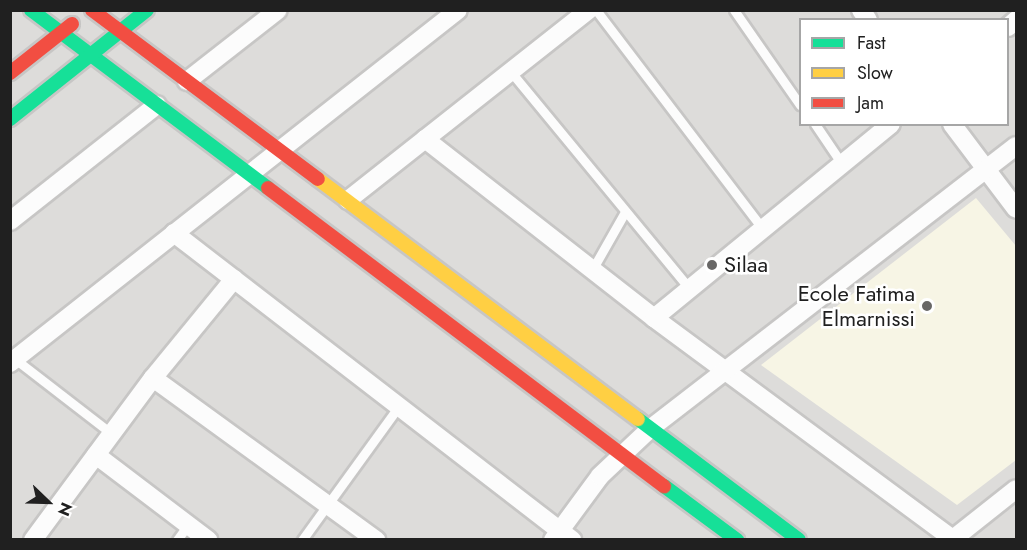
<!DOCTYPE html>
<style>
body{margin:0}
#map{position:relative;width:1027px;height:550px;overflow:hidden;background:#eeece9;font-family:Jost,sans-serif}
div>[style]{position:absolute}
.residential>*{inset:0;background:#dddcda}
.education>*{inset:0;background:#f7f5e5}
.roads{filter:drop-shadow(2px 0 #c7c6c5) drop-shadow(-2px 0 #c7c6c5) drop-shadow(0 2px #c7c6c5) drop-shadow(0 -2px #c7c6c5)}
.lane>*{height:9px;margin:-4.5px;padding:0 4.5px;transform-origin:4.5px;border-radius:4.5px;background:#fcfcfc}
.street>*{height:18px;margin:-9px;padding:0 9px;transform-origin:9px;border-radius:9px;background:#fcfcfc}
.fast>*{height:14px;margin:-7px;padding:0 7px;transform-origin:7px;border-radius:7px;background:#16e098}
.slow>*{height:14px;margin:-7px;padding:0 7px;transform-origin:7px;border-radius:7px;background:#ffcf43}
.jam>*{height:14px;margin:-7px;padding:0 7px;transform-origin:7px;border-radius:7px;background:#f24e42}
.dots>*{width:16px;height:16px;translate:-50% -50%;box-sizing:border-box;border:3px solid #fff;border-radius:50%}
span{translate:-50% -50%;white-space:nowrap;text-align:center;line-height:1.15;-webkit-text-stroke:5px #fff;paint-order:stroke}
.poi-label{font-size:22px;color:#202020}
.left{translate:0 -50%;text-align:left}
.right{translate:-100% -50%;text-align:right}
.frame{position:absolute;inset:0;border:12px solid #202020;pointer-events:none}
.legend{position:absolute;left:799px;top:18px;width:210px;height:108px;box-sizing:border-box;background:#fff;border:2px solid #a6a6a6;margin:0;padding:8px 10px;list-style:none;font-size:18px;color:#202020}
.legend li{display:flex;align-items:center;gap:12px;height:30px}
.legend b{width:30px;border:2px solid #a6a6a6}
.north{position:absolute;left:18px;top:472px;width:60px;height:60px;-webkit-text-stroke:4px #fff;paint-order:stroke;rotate:113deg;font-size:16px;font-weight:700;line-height:24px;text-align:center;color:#202020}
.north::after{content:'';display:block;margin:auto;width:21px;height:27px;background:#202020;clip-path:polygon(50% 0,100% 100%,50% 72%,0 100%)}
</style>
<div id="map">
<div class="residential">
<i style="clip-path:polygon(evenodd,11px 11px,1016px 11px,1016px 539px,11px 539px,11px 11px,800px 20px,1008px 20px,1008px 124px,800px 124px,800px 20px)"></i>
</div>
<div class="education">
<i style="clip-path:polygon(976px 198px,1016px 246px,1016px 460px,957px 505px,761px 365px)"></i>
</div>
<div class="roads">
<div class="lane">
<i style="left:596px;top:10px;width:275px;rotate:52.7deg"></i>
<i style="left:734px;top:10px;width:116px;rotate:55.2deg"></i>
<i style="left:511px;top:72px;width:281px;rotate:50.5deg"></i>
<i style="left:815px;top:124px;width:48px;rotate:56deg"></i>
<i style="left:592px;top:270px;width:67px;rotate:-60.4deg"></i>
<i style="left:15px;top:359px;width:123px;rotate:37.7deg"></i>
<i style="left:177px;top:540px;width:19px;rotate:-54deg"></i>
<i style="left:302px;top:540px;width:165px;rotate:-54.1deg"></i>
</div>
<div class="street">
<i style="left:861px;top:10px;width:12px;rotate:55deg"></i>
<i style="left:1008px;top:27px;width:11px;rotate:-41deg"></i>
<i style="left:187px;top:81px;width:115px;rotate:-38deg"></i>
<i style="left:952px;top:124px;width:106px;rotate:53deg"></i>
<i style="left:425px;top:139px;width:291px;rotate:38deg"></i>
<i style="left:654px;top:318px;width:373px;rotate:36.5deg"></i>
<i style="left:348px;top:200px;width:307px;rotate:-38.3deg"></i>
<i style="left:10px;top:221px;width:187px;rotate:-38.3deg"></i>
<i style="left:174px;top:233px;width:503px;rotate:37.65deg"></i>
<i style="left:654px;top:318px;width:306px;rotate:-39.3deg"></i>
<i style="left:10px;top:363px;width:570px;rotate:-38.24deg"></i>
<i style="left:153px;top:378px;width:276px;rotate:36deg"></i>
<i style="left:96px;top:455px;width:141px;rotate:37.2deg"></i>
<i style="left:953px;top:539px;width:80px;rotate:-38.4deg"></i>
<i style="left:33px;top:540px;width:202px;rotate:-53.5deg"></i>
<i style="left:153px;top:378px;width:128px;rotate:-50.7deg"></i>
<i style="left:553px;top:540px;width:79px;rotate:-53.7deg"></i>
<i style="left:600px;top:476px;width:70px;rotate:-43.3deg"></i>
<i style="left:651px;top:428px;width:461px;rotate:-37.7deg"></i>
</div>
<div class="fast">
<i style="left:31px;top:10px;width:296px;rotate:36.9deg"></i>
<i style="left:10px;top:119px;width:175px;rotate:-38.5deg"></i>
<i style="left:638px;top:419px;width:201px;rotate:36.9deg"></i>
<i style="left:664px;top:486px;width:91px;rotate:36.5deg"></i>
</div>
<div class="slow">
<i style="left:318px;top:179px;width:400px;rotate:36.9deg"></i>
</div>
<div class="jam">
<i style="left:92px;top:10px;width:282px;rotate:36.8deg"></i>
<i style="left:10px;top:73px;width:79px;rotate:-38.3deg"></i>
<i style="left:268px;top:188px;width:496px;rotate:37deg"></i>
</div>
</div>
<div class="dots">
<i style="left:712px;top:265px;background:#686766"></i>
<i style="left:927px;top:306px;background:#686766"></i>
</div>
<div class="poi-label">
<span class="left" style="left:724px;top:265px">Silaa</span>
<span class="right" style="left:915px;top:306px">Ecole Fatima<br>Elmarnissi</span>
</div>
<div class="frame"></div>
<ul class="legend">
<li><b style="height:8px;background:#16e098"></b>Fast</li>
<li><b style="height:8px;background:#ffcf43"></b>Slow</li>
<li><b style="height:8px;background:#f24e42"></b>Jam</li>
</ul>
<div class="north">N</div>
</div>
